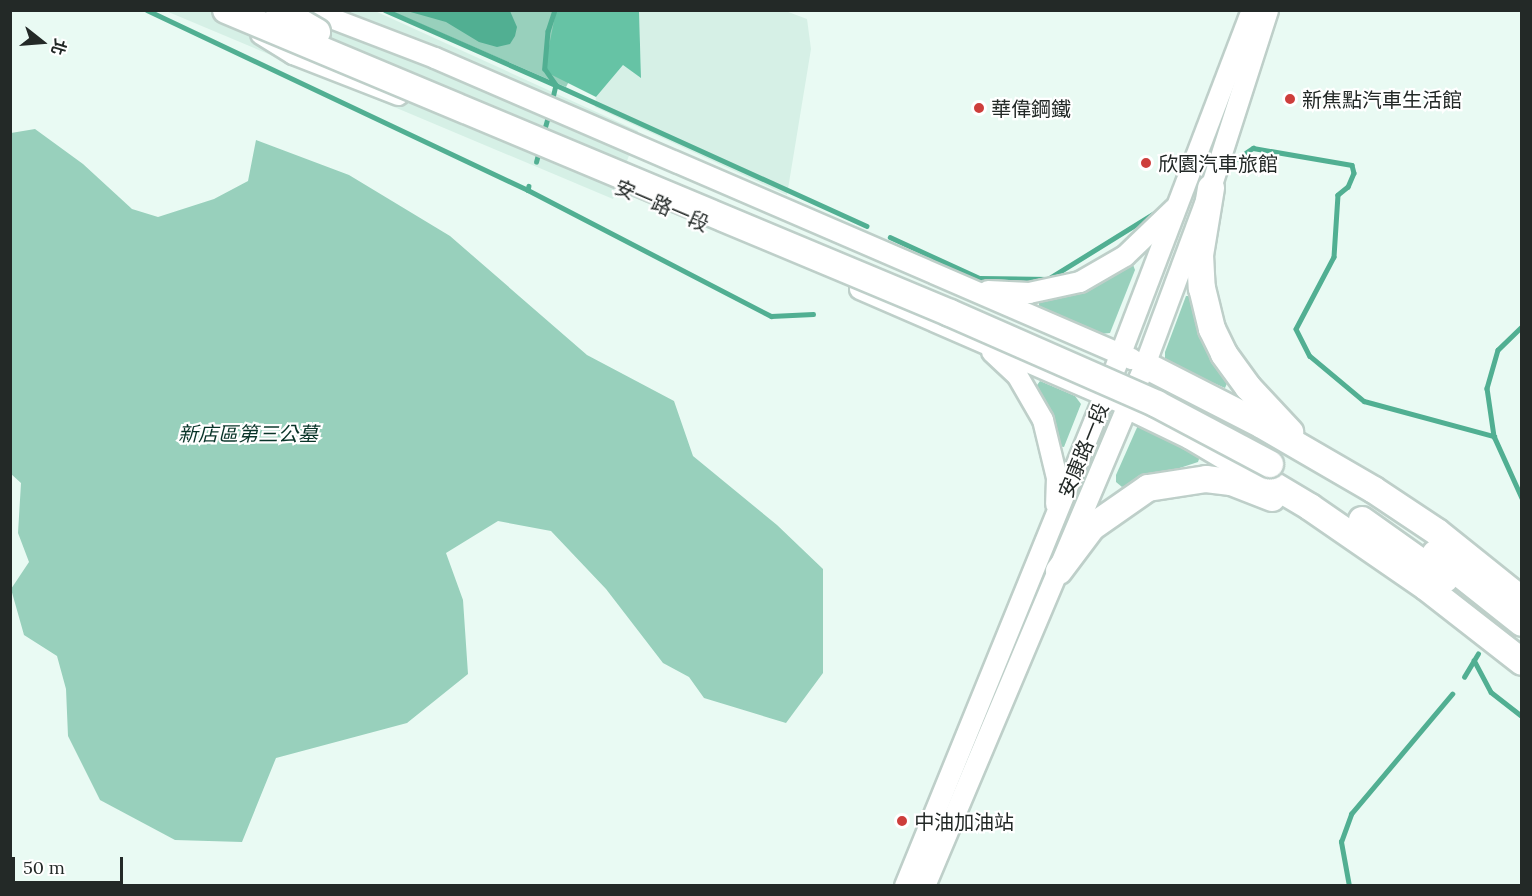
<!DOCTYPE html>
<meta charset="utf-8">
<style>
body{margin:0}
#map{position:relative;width:1532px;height:896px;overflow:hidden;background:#e9faf3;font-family:Lora,"Noto Sans TC",serif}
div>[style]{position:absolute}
.built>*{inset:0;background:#d6f0e6}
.green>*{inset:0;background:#98d0bc}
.forest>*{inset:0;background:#66c3a5}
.water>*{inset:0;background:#51af92}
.stream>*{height:4.5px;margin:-2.25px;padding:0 2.25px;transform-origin:2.25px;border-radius:2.25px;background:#51af92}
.roads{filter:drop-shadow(2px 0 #becfc9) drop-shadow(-2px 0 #becfc9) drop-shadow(0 2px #becfc9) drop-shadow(0 -2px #becfc9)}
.secondary>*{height:20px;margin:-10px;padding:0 10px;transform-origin:10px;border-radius:10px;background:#fff}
.highway>*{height:26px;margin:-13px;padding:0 13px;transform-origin:13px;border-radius:13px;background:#fff}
.bridges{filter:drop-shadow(2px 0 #becfc9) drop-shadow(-2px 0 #becfc9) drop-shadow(0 2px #becfc9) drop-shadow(0 -2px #becfc9)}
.highway-bridge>*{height:26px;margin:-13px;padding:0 13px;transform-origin:13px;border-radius:13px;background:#fff}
.dots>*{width:16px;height:16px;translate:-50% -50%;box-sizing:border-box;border:3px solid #fff;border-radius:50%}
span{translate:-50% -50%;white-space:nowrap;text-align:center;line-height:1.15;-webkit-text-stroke:4.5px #fff;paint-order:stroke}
.poi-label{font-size:20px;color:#232927}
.left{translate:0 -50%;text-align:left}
.street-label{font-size:20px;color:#232927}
.park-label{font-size:20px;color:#083428;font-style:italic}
.frame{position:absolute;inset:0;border:12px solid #232927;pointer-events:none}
.north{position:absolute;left:12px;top:12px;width:60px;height:60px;-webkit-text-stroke:4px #fff;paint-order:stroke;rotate:107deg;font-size:16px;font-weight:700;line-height:24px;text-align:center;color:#232927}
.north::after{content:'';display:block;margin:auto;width:21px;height:27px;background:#232927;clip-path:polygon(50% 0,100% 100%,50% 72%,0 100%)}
.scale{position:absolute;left:12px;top:857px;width:111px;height:27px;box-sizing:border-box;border:3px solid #232927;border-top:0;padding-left:8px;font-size:18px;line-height:21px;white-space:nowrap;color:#232927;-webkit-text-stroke:4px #fff;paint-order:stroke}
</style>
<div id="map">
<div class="built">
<i style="clip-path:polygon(783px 10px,807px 19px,811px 49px,787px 195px,595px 107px,596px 97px,623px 65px,641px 77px,639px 11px)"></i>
<i style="clip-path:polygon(166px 11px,375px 11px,638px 131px,613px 199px)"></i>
</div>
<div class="green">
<i style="clip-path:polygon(391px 11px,596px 11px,598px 27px,566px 87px)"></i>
<i style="clip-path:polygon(35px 129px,83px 164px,132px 209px,158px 217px,214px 199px,248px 181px,256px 140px,349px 175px,450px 236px,587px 355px,674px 401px,693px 456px,777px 525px,823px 569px,823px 673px,786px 723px,704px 698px,689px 677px,663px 663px,606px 589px,551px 531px,498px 521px,446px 553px,463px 600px,468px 674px,407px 723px,276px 758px,242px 842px,175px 840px,100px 800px,68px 736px,66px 689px,57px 656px,24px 635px,11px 589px,29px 562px,18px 533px,21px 483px,10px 473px,11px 133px)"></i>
<i style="clip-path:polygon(1132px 262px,1135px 270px,1110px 333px,1100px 334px,1039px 306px,1039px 301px)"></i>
<i style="clip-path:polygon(1186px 296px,1192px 296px,1229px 379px,1225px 388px,1165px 362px,1165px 352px)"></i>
<i style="clip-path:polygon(1040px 381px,1075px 396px,1081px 404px,1064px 447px,1058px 446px,1047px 409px,1035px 388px)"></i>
<i style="clip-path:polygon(1139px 423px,1180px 441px,1200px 456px,1198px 462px,1122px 487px,1116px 482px,1116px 475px)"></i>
</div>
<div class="forest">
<i style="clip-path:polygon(556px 11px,639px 11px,641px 78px,623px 65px,596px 97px,544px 71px)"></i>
</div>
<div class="water">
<i style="clip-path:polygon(407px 11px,510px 11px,517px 27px,515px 36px,510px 44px,497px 47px,479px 42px,446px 22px)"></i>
</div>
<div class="stream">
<i style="left:147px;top:10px;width:421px;rotate:25.3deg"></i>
<i style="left:385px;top:10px;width:187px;rotate:23.7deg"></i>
<i style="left:556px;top:85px;width:17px;rotate:103deg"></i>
<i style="left:555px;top:10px;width:22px;rotate:108deg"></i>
<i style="left:548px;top:31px;width:38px;rotate:95deg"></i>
<i style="left:545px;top:69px;width:19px;rotate:55deg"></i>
<i style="left:556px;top:85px;width:341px;rotate:24.4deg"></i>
<i style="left:543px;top:134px;width:22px;rotate:-74deg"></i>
<i style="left:536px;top:162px;width:11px;rotate:-75deg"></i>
<i style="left:1229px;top:164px;width:29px;rotate:-34deg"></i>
<i style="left:1253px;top:148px;width:100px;rotate:9.7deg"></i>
<i style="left:1352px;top:165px;width:8px;rotate:76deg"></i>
<i style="left:1354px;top:173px;width:15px;rotate:113deg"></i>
<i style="left:1348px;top:187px;width:13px;rotate:141deg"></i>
<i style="left:1338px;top:195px;width:62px;rotate:93.7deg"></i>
<i style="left:1334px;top:257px;width:81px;rotate:117.8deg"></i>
<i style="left:1296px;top:329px;width:30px;rotate:63deg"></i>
<i style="left:1310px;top:356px;width:70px;rotate:39.8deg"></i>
<i style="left:1364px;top:401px;width:135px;rotate:15.1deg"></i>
<i style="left:529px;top:186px;width:4px;rotate:104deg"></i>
<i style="left:528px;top:190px;width:274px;rotate:27.4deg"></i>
<i style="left:771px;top:316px;width:42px;rotate:-2.7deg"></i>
<i style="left:890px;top:237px;width:98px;rotate:24.7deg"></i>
<i style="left:979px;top:278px;width:69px;rotate:0.8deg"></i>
<i style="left:1048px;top:279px;width:133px;rotate:-31.8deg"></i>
<i style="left:1522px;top:327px;width:33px;rotate:136deg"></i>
<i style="left:1498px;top:350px;width:40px;rotate:106deg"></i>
<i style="left:1487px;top:388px;width:49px;rotate:81.7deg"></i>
<i style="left:1494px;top:436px;width:68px;rotate:65.7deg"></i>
<i style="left:1474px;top:660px;width:36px;rotate:62deg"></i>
<i style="left:1491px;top:692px;width:39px;rotate:38deg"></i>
<i style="left:1464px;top:677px;width:27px;rotate:-59deg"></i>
<i style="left:1349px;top:886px;width:45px;rotate:-100.3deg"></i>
<i style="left:1341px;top:842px;width:30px;rotate:-70deg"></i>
<i style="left:1351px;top:814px;width:157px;rotate:-49.9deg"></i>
</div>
<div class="roads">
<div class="secondary">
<i style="left:310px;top:10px;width:134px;rotate:21deg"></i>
<i style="left:435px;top:58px;width:759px;rotate:23.36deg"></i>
<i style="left:261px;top:34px;width:38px;rotate:32deg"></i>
<i style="left:293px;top:54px;width:113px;rotate:21.3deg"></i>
<i style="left:860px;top:289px;width:293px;rotate:23.5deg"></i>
<i style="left:988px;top:291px;width:41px;rotate:2.8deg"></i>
<i style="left:1029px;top:293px;width:52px;rotate:-12.2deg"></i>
<i style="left:1080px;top:282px;width:52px;rotate:-30deg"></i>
<i style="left:1125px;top:256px;width:68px;rotate:-43.8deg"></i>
<i style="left:992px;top:352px;width:34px;rotate:43deg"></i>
<i style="left:1017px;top:375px;width:52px;rotate:60deg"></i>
<i style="left:1043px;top:420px;width:60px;rotate:76.4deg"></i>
<i style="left:1057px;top:478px;width:26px;rotate:92deg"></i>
<i style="left:905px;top:886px;width:530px;rotate:-67.84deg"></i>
<i style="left:1105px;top:395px;width:412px;rotate:-69.1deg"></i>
<i style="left:925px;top:886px;width:566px;rotate:-67.11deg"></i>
<i style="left:1145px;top:365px;width:189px;rotate:-69.6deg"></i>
<i style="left:1211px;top:188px;width:187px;rotate:-72.2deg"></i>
</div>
<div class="highway">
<i style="left:1211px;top:188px;width:68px;rotate:99.3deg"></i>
<i style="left:1200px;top:255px;width:33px;rotate:87deg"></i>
<i style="left:1202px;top:288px;width:42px;rotate:76.3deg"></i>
<i style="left:1212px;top:329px;width:28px;rotate:64deg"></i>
<i style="left:1224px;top:354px;width:41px;rotate:54deg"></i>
<i style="left:1248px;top:387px;width:62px;rotate:47deg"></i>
<i style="left:1145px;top:365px;width:131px;rotate:27.1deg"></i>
<i style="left:1262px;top:425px;width:129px;rotate:30.1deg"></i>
<i style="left:1374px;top:490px;width:76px;rotate:33.7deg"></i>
<i style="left:1437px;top:532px;width:109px;rotate:38.7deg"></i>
<i style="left:1129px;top:406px;width:69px;rotate:25.8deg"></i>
<i style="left:1191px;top:436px;width:139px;rotate:30.8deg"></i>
<i style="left:1310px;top:507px;width:141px;rotate:34.6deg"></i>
<i style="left:1426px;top:587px;width:122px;rotate:38deg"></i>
<i style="left:1362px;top:520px;width:102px;rotate:35.4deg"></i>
<i style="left:1435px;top:554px;width:111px;rotate:38.4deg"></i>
<i style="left:1059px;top:571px;width:55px;rotate:-53.1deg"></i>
<i style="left:1092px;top:527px;width:68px;rotate:-34.9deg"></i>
<i style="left:1148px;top:488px;width:59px;rotate:-8.8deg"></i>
<i style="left:1206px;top:479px;width:25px;rotate:7deg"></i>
<i style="left:1231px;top:482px;width:44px;rotate:21.3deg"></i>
</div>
</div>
<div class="bridges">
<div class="highway-bridge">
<i style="left:226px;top:10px;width:785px;rotate:22.71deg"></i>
<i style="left:950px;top:313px;width:226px;rotate:23.7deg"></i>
<i style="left:1157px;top:404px;width:128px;rotate:28deg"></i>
<i style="left:279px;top:10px;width:44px;rotate:30.1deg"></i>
</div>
</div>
<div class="dots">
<i style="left:1290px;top:99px;background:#cd3e3b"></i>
<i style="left:979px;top:108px;background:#cd3e3b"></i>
<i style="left:1146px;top:163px;background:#cd3e3b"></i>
<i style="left:902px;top:821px;background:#cd3e3b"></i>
</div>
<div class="poi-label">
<span class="left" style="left:1302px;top:99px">新焦點汽車生活館</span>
<span class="left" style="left:991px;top:108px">華偉鋼鐵</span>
<span class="left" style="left:1158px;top:163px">欣園汽車旅館</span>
<span class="left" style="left:914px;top:821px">中油加油站</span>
</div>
<div class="street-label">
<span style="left:662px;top:205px;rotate:23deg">安一路一段</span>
<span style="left:1083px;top:450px;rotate:-68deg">安康路一段</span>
</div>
<div class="park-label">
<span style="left:248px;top:433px">新店區第三公墓</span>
</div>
<div class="frame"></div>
<div class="north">北</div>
<div class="scale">50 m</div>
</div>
